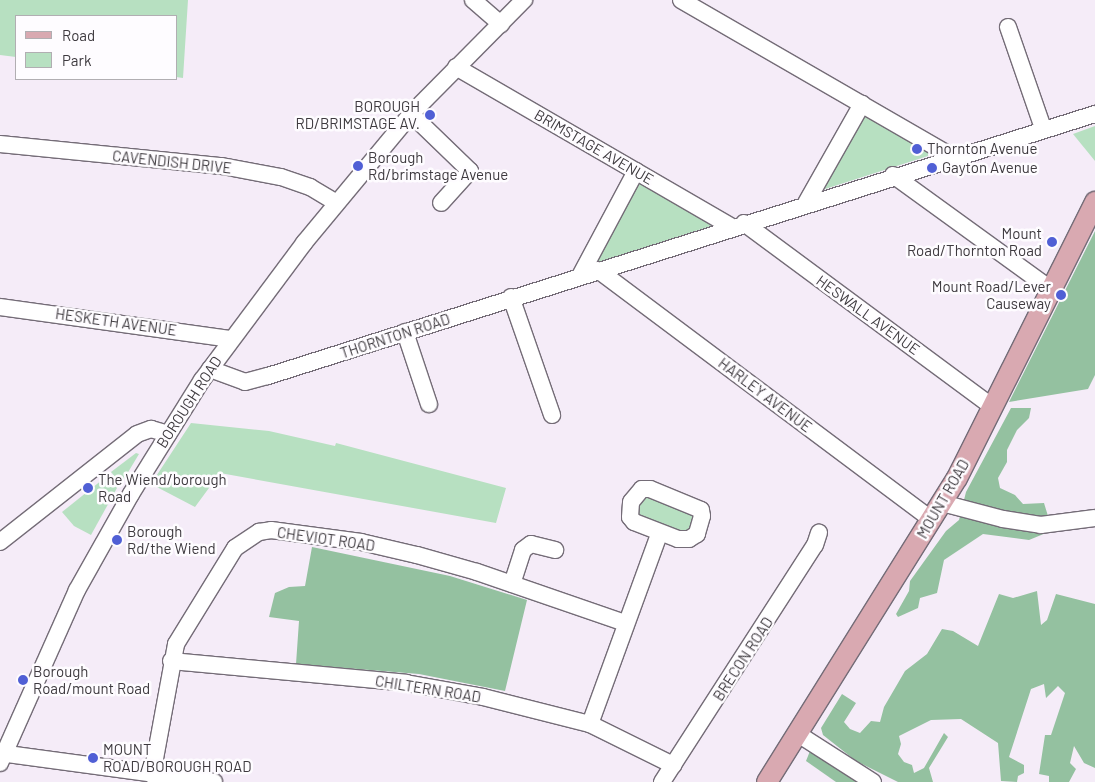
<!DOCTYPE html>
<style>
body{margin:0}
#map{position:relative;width:1095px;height:782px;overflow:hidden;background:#f5ecf8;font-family:Barlow,sans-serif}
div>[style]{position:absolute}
.green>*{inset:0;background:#b7e0c1}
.forest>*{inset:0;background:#94c1a0}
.roads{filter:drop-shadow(1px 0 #746c77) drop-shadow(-1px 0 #746c77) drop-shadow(0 1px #746c77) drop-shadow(0 -1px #746c77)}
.minor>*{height:16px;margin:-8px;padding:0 8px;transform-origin:8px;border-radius:8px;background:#fff}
.major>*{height:20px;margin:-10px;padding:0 10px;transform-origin:10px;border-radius:10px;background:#d9a9b1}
.dots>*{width:14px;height:14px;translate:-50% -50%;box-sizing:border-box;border:2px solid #fefcff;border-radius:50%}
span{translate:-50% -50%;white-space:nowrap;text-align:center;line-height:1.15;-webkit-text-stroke:5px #fefcff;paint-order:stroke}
.poi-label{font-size:15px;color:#3e3a3f}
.right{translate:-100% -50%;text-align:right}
.left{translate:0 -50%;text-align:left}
.street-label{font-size:15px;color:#3e3a3f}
.legend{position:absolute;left:15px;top:15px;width:162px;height:65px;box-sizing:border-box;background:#fefcff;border:1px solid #b1aeb2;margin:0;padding:6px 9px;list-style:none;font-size:15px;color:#3e3a3f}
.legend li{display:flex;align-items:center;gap:10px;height:25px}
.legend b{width:25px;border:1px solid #b1aeb2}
</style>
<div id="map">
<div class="green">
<i style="clip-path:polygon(0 0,188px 0,183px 78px,176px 77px,176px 16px,16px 16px,16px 57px,0 55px)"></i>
<i style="clip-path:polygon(864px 109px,929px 150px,928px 156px,822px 190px)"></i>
<i style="clip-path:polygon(1095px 126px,1095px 161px,1073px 134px)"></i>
<i style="clip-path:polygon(639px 177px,713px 221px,711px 226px,596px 263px)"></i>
<i style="clip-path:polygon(191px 423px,269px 431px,335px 446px,336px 443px,506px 488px,496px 523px,220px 473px,195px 507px,151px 484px)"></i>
<i style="clip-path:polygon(136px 453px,139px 454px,121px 484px,111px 472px)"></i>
<i style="clip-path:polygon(107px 476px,117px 488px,91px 535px,74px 526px,62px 512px)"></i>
<i style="clip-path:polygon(642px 493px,699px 513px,689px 536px,636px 517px,635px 504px)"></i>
</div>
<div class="forest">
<i style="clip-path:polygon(1095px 231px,1095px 375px,1088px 389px,1009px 402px)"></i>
<i style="clip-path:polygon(1011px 408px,1031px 408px,1029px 418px,1017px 430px,1007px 450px,1007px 462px,998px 478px,1000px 488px,1015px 495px,1023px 504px,1044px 503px,1048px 516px,1046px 533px,1029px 540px,983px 534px,944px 560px,937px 593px,920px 598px,918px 608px,898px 617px,896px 614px,909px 591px,910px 581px,946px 531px,959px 520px,966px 492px)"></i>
<i style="clip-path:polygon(312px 547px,450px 576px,527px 600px,505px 691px,419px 674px,296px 664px,299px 621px,269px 617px,275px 593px,289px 587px,305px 586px)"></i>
<i style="clip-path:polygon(1037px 591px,1041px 625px,1047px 620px,1056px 594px,1095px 604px,1095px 768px,1084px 763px,1074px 746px,1070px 763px,1076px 769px,1069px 782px,1049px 782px,1049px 776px,1039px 774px,1045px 735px,1051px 735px,1065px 693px,1058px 686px,1046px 698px,1044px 684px,1031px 689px,1009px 757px,1024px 765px,1024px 773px,1018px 776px,1017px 782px,1001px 781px,998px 743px,961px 719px,931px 720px,899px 736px,901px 744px,898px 754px,904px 762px,912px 765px,914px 773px,924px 768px,944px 733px,948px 737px,929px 768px,933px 782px,898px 782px,856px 761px,823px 735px,821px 728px,842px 694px,856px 703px,844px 722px,850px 729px,860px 733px,871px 721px,880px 722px,884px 707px,905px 671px,927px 654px,942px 629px,953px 631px,978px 646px,999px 594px,1013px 598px)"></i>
<i style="clip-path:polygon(810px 751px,868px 782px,836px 782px,806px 761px)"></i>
</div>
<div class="roads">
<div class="minor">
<i style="left:473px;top:0;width:37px;rotate:41deg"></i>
<i style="left:681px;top:0;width:314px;rotate:30deg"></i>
<i style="left:1008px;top:27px;width:107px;rotate:70.9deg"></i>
<i style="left:456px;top:67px;width:319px;rotate:30.1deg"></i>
<i style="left:411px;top:114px;width:82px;rotate:44deg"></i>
<i style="left:470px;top:171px;width:43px;rotate:132.2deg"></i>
<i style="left:0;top:144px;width:223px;rotate:5.7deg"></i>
<i style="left:222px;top:166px;width:60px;rotate:10.6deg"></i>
<i style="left:281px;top:177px;width:31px;rotate:19deg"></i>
<i style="left:310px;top:187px;width:31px;rotate:31deg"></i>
<i style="left:893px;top:175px;width:196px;rotate:35.9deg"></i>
<i style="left:806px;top:203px;width:114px;rotate:-60.5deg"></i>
<i style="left:744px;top:223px;width:310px;rotate:36.5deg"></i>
<i style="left:598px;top:270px;width:417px;rotate:36.8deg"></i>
<i style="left:580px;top:276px;width:119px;rotate:-61.9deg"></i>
<i style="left:511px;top:297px;width:125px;rotate:70.8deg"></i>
<i style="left:0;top:307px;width:233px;rotate:7.9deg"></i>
<i style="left:405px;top:332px;width:76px;rotate:71.6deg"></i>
<i style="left:210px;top:369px;width:37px;rotate:20deg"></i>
<i style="left:245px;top:382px;width:24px;rotate:-15deg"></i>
<i style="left:268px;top:376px;width:868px;rotate:-17.58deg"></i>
<i style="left:642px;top:489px;width:8px"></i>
<i style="left:650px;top:489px;width:55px;rotate:22.4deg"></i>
<i style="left:701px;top:510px;width:6px;rotate:81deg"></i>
<i style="left:702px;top:516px;width:19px;rotate:106deg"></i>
<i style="left:697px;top:534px;width:9px;rotate:148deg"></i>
<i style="left:689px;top:539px;width:11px;rotate:180deg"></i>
<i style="left:678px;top:539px;width:47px;rotate:-158.9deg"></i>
<i style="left:634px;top:522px;width:6px;rotate:-129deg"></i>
<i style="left:630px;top:517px;width:15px;rotate:-86deg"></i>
<i style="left:631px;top:502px;width:17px;rotate:-50deg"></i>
<i style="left:942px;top:503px;width:63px;rotate:14.7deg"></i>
<i style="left:1003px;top:519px;width:38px;rotate:9deg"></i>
<i style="left:1041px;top:525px;width:54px;rotate:-7.4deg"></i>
<i style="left:0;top:542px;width:174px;rotate:-38.2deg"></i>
<i style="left:137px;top:434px;width:15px;rotate:-20deg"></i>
<i style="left:151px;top:429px;width:18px;rotate:16deg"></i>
<i style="left:512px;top:584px;width:36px;rotate:-72deg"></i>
<i style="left:523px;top:550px;width:10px;rotate:-37deg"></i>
<i style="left:531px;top:544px;width:25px;rotate:14deg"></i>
<i style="left:171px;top:661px;width:236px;rotate:5.3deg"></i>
<i style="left:406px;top:683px;width:78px;rotate:10.3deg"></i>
<i style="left:483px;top:697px;width:110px;rotate:14.2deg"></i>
<i style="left:590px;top:724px;width:93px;rotate:26.3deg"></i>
<i style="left:590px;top:724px;width:202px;rotate:-70deg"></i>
<i style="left:798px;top:734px;width:89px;rotate:32.6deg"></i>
<i style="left:0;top:753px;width:216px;rotate:7.7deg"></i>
<i style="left:0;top:763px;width:189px;rotate:-66deg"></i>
<i style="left:77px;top:590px;width:110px;rotate:-60.6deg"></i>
<i style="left:131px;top:494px;width:134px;rotate:-58.1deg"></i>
<i style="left:202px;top:380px;width:171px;rotate:-53.3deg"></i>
<i style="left:304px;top:243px;width:168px;rotate:-50.3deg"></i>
<i style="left:411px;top:114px;width:161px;rotate:-45.3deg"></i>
<i style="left:152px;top:775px;width:133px;rotate:-79.6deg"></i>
<i style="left:176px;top:644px;width:113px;rotate:-58.4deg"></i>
<i style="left:235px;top:548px;width:29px;rotate:-34deg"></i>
<i style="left:259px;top:532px;width:12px;rotate:-9deg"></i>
<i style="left:271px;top:530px;width:91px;rotate:7.6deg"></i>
<i style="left:361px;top:542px;width:57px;rotate:13.1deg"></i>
<i style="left:417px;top:555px;width:62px;rotate:15.8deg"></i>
<i style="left:477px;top:572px;width:157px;rotate:19deg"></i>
<i style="left:662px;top:782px;width:282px;rotate:-57.2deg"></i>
<i style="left:815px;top:545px;width:13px;rotate:-72deg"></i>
</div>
<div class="major">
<i style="left:767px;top:782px;width:358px;rotate:-58deg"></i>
<i style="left:957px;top:478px;width:309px;rotate:-63.4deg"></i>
</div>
</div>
<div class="dots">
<i style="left:430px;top:115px;background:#505fd5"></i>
<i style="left:917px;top:149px;background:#505fd5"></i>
<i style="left:358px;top:166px;background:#505fd5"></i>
<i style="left:932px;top:168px;background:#505fd5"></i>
<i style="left:1052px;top:242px;background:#505fd5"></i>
<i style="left:1061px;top:295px;background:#505fd5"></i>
<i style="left:88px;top:488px;background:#505fd5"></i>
<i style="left:117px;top:540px;background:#505fd5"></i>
<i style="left:23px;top:680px;background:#505fd5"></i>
<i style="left:93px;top:758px;background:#505fd5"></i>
</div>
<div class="poi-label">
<span class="right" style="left:420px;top:115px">BOROUGH<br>RD/BRIMSTAGE AV.</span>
<span class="left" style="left:927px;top:149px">Thornton Avenue</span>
<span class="left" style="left:368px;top:166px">Borough<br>Rd/brimstage Avenue</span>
<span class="left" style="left:942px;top:168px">Gayton Avenue</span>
<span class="right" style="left:1042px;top:242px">Mount<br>Road/Thornton Road</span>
<span class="right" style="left:1051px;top:295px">Mount Road/Lever<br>Causeway</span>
<span class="left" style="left:98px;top:488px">The Wiend/borough<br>Road</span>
<span class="left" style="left:127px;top:540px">Borough<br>Rd/the Wiend</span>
<span class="left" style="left:33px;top:680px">Borough<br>Road/mount Road</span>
<span class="left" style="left:103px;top:758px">MOUNT<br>ROAD/BOROUGH ROAD</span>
</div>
<div class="street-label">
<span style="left:594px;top:147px;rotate:30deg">BRIMSTAGE AVENUE</span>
<span style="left:172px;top:162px;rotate:6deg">CAVENDISH DRIVE</span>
<span style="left:868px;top:315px;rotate:36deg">HESWALL AVENUE</span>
<span style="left:116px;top:322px;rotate:8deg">HESKETH AVENUE</span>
<span style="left:395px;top:336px;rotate:-18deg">THORNTON ROAD</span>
<span style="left:765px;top:395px;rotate:37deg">HARLEY AVENUE</span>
<span style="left:189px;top:402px;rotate:-57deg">BOROUGH ROAD</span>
<span style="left:943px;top:499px;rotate:-60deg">MOUNT ROAD</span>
<span style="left:326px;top:539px;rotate:8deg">CHEVIOT ROAD</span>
<span style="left:743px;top:659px;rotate:-57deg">BRECON ROAD</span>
<span style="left:428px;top:689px;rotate:9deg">CHILTERN ROAD</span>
</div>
<ul class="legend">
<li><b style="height:6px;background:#d9a9b1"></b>Road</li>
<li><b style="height:14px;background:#b7e0c1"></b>Park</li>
</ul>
</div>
